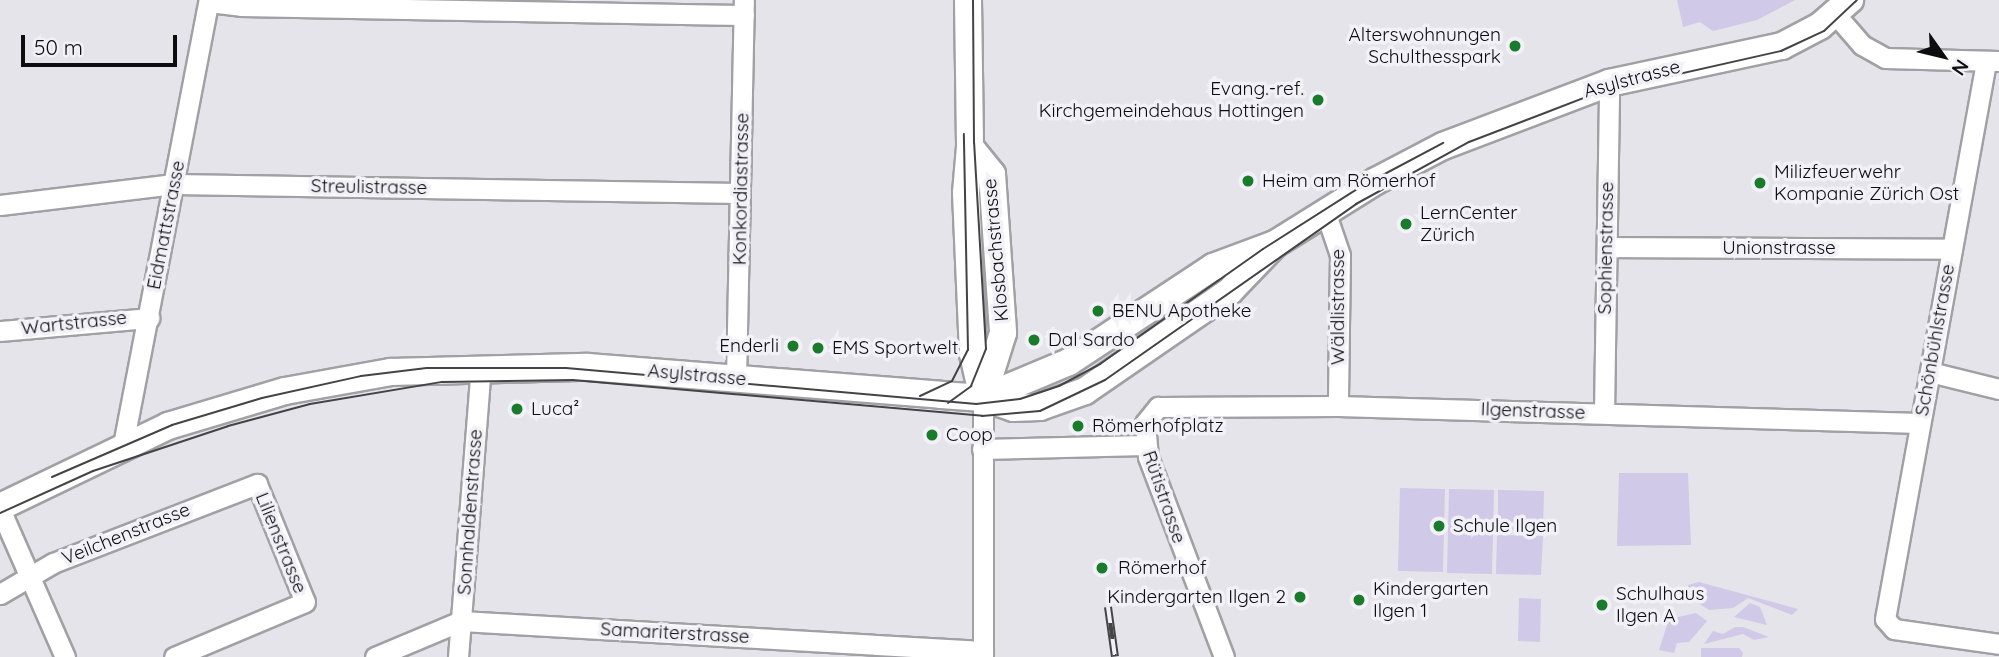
<!DOCTYPE html>
<meta charset="utf-8">
<style>
body{margin:0}
#map{position:relative;width:1999px;height:657px;overflow:hidden;background:#e5e4ea;font-family:Quicksand,sans-serif}
div>[style]{position:absolute}
.green>*{inset:0;background:#d0c9e8}
.roads{filter:drop-shadow(2px 0 #a1a0a5) drop-shadow(-2px 0 #a1a0a5) drop-shadow(0 2px #a1a0a5) drop-shadow(0 -2px #a1a0a5)}
.street>*{height:19px;margin:-9.5px;padding:0 9.5px;transform-origin:9.5px;border-radius:9.5px;background:#fff}
.secondary>*{height:26px;margin:-13px;padding:0 13px;transform-origin:13px;border-radius:13px;background:#fff}
.tram>*{height:2px;margin:-1px;padding:0 1px;transform-origin:1px;border-radius:1px;background:#444346}
.rail>*{height:8px;margin-top:-4px;transform-origin:0;background:repeating-linear-gradient(90deg,#f2f1f7 0 16px,#444346 0 32px);box-sizing:border-box;border-block:2px solid #444346}
.dots>*{width:19px;height:19px;translate:-50% -50%;box-sizing:border-box;border:4px solid #f2f1f7;border-radius:50%}
span{translate:-50% -50%;white-space:nowrap;text-align:center;line-height:1.15;-webkit-text-stroke:7px #f2f1f7;paint-order:stroke}
.poi-label{font-size:19px;color:#0d0c0e}
.right{translate:-100% -50%;text-align:right}
.left{translate:0 -50%;text-align:left}
.street-label{font-size:19px;color:#0d0c0e}
.north{position:absolute;left:1908px;top:21px;width:70px;height:70px;-webkit-text-stroke:5px #f2f1f7;paint-order:stroke;rotate:124deg;font-size:19px;font-weight:700;line-height:28px;text-align:center;color:#0d0c0e}
.north::after{content:'';display:block;margin:auto;width:24px;height:32px;background:#0d0c0e;clip-path:polygon(50% 0,100% 100%,50% 72%,0 100%)}
.scale{position:absolute;left:21px;top:35px;width:156px;height:32px;box-sizing:border-box;border:4px solid #0d0c0e;border-top:0;padding-left:9px;font-size:21px;line-height:24px;white-space:nowrap;color:#0d0c0e;-webkit-text-stroke:5px #f2f1f7;paint-order:stroke}
</style>
<div id="map">
<div class="green">
<i style="clip-path:polygon(1677px 0,1795px 0,1757px 20px,1713px 31px,1700px 22px,1683px 27px)"></i>
<i style="clip-path:polygon(1619px 473px,1688px 473px,1691px 545px,1617px 546px)"></i>
<i style="clip-path:polygon(1400px 488px,1445px 489px,1443px 572px,1398px 571px)"></i>
<i style="clip-path:polygon(1449px 489px,1494px 490px,1492px 574px,1447px 573px)"></i>
<i style="clip-path:polygon(1498px 490px,1544px 491px,1543px 531px,1498px 530px)"></i>
<i style="clip-path:polygon(1497px 535px,1543px 536px,1541px 575px,1496px 574px)"></i>
<i style="clip-path:polygon(1699px 582px,1798px 609px,1792px 615px,1748px 598px,1733px 608px,1709px 610px,1689px 597px,1688px 585px)"></i>
<i style="clip-path:polygon(1519px 598px,1541px 599px,1540px 642px,1518px 641px)"></i>
<i style="clip-path:polygon(1750px 603px,1760px 607px,1767px 625px,1734px 617px)"></i>
<i style="clip-path:polygon(1696px 613px,1707px 621px,1689px 642px,1677px 643px,1674px 653px,1659px 650px,1669px 619px)"></i>
<i style="clip-path:polygon(1735px 627px,1743px 627px,1769px 637px,1754px 640px,1743px 634px,1704px 644px,1713px 631px,1723px 634px)"></i>
<i style="clip-path:polygon(1701px 648px,1739px 648px,1743px 653px,1742px 657px,1701px 657px)"></i>
</div>
<div class="roads">
<div class="street">
<i style="left:209px;top:2px;width:32px;rotate:7deg"></i>
<i style="left:241px;top:6px;width:503px;rotate:1.03deg"></i>
<i style="left:1836px;top:15px;width:40px;rotate:49deg"></i>
<i style="left:1862px;top:45px;width:26px;rotate:29deg"></i>
<i style="left:1885px;top:58px;width:113px;rotate:1.5deg"></i>
<i style="left:1986px;top:62px;width:566px;rotate:100.28deg"></i>
<i style="left:1885px;top:619px;width:13px;rotate:48deg"></i>
<i style="left:1894px;top:629px;width:106px;rotate:8.1deg"></i>
<i style="left:0;top:205px;width:175px;rotate:-6.9deg"></i>
<i style="left:174px;top:184px;width:566px;rotate:0.91deg"></i>
<i style="left:1325px;top:211px;width:46px;rotate:71.2deg"></i>
<i style="left:1340px;top:255px;width:151px;rotate:90.8deg"></i>
<i style="left:1607px;top:247px;width:345px;rotate:0.3deg"></i>
<i style="left:0;top:331px;width:150px;rotate:-5deg"></i>
<i style="left:1930px;top:372px;width:71px;rotate:13.8deg"></i>
<i style="left:736px;top:378px;width:378px;rotate:-88.8deg"></i>
<i style="left:1604px;top:413px;width:330px;rotate:-89.1deg"></i>
<i style="left:982px;top:449px;width:163px;rotate:-1.4deg"></i>
<i style="left:122px;top:450px;width:458px;rotate:-79.1deg"></i>
<i style="left:0;top:509px;width:162px;rotate:66.3deg"></i>
<i style="left:0;top:594px;width:61px;rotate:-30.3deg"></i>
<i style="left:53px;top:563px;width:219px;rotate:-21.2deg"></i>
<i style="left:257px;top:484px;width:127px;rotate:67.9deg"></i>
<i style="left:305px;top:602px;width:142px;rotate:157.2deg"></i>
<i style="left:375px;top:657px;width:93px;rotate:-22.7deg"></i>
<i style="left:461px;top:621px;width:523px;rotate:3.29deg"></i>
<i style="left:458px;top:657px;width:291px;rotate:-85.5deg"></i>
<i style="left:983px;top:657px;width:259px;rotate:-90deg"></i>
<i style="left:1224px;top:657px;width:214px;rotate:-110.8deg"></i>
<i style="left:1148px;top:457px;width:34px;rotate:-95deg"></i>
<i style="left:1145px;top:423px;width:21px;rotate:-51deg"></i>
<i style="left:1158px;top:407px;width:180px;rotate:-0.3deg"></i>
<i style="left:1338px;top:406px;width:582px;rotate:1.67deg"></i>
</div>
<div class="secondary">
<i style="left:968px;top:0;width:147px;rotate:89.2deg"></i>
<i style="left:970px;top:147px;width:46px;rotate:95deg"></i>
<i style="left:966px;top:193px;width:161px;rotate:87.5deg"></i>
<i style="left:973px;top:354px;width:45px;rotate:77.2deg"></i>
<i style="left:970px;top:147px;width:35px;rotate:51deg"></i>
<i style="left:992px;top:174px;width:159px;rotate:86deg"></i>
<i style="left:1003px;top:333px;width:67px;rotate:107.4deg"></i>
<i style="left:983px;top:398px;width:93px;rotate:-22.7deg"></i>
<i style="left:1069px;top:362px;width:173px;rotate:-33.4deg"></i>
<i style="left:1213px;top:267px;width:66px;rotate:-20.4deg"></i>
<i style="left:0;top:507px;width:187px;rotate:-25.7deg"></i>
<i style="left:168px;top:426px;width:122px;rotate:-16.7deg"></i>
<i style="left:285px;top:391px;width:108px;rotate:-10.2deg"></i>
<i style="left:391px;top:372px;width:197px;rotate:-1.5deg"></i>
<i style="left:588px;top:367px;width:354px;rotate:4.5deg"></i>
<i style="left:941px;top:395px;width:42px;rotate:4.1deg"></i>
<i style="left:983px;top:398px;width:32px;rotate:18deg"></i>
<i style="left:1013px;top:408px;width:27px;rotate:-2deg"></i>
<i style="left:1040px;top:407px;width:48px;rotate:-19.6deg"></i>
<i style="left:1085px;top:391px;width:176px;rotate:-34.6deg"></i>
<i style="left:1230px;top:291px;width:65px;rotate:-46.2deg"></i>
<i style="left:1275px;top:244px;width:119px;rotate:-32deg"></i>
<i style="left:1376px;top:181px;width:76px;rotate:-27.6deg"></i>
<i style="left:1443px;top:146px;width:178px;rotate:-20.8deg"></i>
<i style="left:1609px;top:83px;width:177px;rotate:-12.1deg"></i>
<i style="left:1782px;top:46px;width:43px;rotate:-27.8deg"></i>
<i style="left:1820px;top:26px;width:40px;rotate:-41deg"></i>
</div>
</div>
<div class="tram">
<i style="left:920px;top:396px;width:35px;rotate:-25deg"></i>
<i style="left:952px;top:381px;width:35px;rotate:-63deg"></i>
<i style="left:968px;top:350px;width:216px;rotate:-91.1deg"></i>
<i style="left:948px;top:403px;width:29px;rotate:-36deg"></i>
<i style="left:971px;top:386px;width:40px;rotate:-68deg"></i>
<i style="left:986px;top:349px;width:206px;rotate:-93.3deg"></i>
<i style="left:974px;top:143px;width:143px;rotate:-90.4deg"></i>
<i style="left:52px;top:477px;width:131px;rotate:-23.4deg"></i>
<i style="left:172px;top:425px;width:94px;rotate:-16.7deg"></i>
<i style="left:262px;top:398px;width:101px;rotate:-12.5deg"></i>
<i style="left:361px;top:376px;width:66px;rotate:-6.9deg"></i>
<i style="left:427px;top:368px;width:139px"></i>
<i style="left:566px;top:368px;width:412px;rotate:5deg"></i>
<i style="left:976px;top:404px;width:44px;rotate:-6.5deg"></i>
<i style="left:1020px;top:399px;width:41px;rotate:-18.4deg"></i>
<i style="left:1059px;top:386px;width:47px;rotate:-28.2deg"></i>
<i style="left:1100px;top:364px;width:199px;rotate:-35.2deg"></i>
<i style="left:1263px;top:249px;width:117px;rotate:-32.5deg"></i>
<i style="left:1362px;top:186px;width:92px;rotate:-28deg"></i>
<i style="left:0;top:513px;width:102px;rotate:-24.3deg"></i>
<i style="left:93px;top:471px;width:142px;rotate:-18.4deg"></i>
<i style="left:228px;top:426px;width:85px;rotate:-15deg"></i>
<i style="left:310px;top:404px;width:134px;rotate:-9.5deg"></i>
<i style="left:442px;top:382px;width:131px;rotate:-0.9deg"></i>
<i style="left:573px;top:380px;width:411px;rotate:5deg"></i>
<i style="left:982px;top:416px;width:58px;rotate:-4.9deg"></i>
<i style="left:1040px;top:411px;width:72px;rotate:-25.5deg"></i>
<i style="left:1105px;top:380px;width:307px;rotate:-35deg"></i>
<i style="left:1356px;top:204px;width:129px;rotate:-28.8deg"></i>
<i style="left:1469px;top:142px;width:139px;rotate:-21deg"></i>
<i style="left:1599px;top:92px;width:187px;rotate:-12.7deg"></i>
<i style="left:1781px;top:51px;width:47px;rotate:-24.9deg"></i>
<i style="left:1824px;top:31px;width:45px;rotate:-43.2deg"></i>
</div>
<div class="rail">
<i style="left:1108px;top:607px;width:50px;rotate:82deg"></i>
</div>
<div class="dots">
<i style="left:1515px;top:46px;background:#1b7b2c"></i>
<i style="left:1318px;top:100px;background:#1b7b2c"></i>
<i style="left:1248px;top:181px;background:#1b7b2c"></i>
<i style="left:1760px;top:183px;background:#1b7b2c"></i>
<i style="left:1406px;top:224px;background:#1b7b2c"></i>
<i style="left:1098px;top:311px;background:#1b7b2c"></i>
<i style="left:1034px;top:340px;background:#1b7b2c"></i>
<i style="left:793px;top:346px;background:#1b7b2c"></i>
<i style="left:818px;top:348px;background:#1b7b2c"></i>
<i style="left:517px;top:409px;background:#1b7b2c"></i>
<i style="left:1078px;top:426px;background:#1b7b2c"></i>
<i style="left:932px;top:435px;background:#1b7b2c"></i>
<i style="left:1439px;top:526px;background:#1b7b2c"></i>
<i style="left:1102px;top:568px;background:#1b7b2c"></i>
<i style="left:1300px;top:597px;background:#1b7b2c"></i>
<i style="left:1359px;top:600px;background:#1b7b2c"></i>
<i style="left:1602px;top:605px;background:#1b7b2c"></i>
</div>
<div class="poi-label">
<span class="right" style="left:1501px;top:46px">Alterswohnungen<br>Schulthesspark</span>
<span class="right" style="left:1304px;top:100px">Evang.-ref.<br>Kirchgemeindehaus Hottingen</span>
<span class="left" style="left:1774px;top:183px">Milizfeuerwehr<br>Kompanie Zürich Ost</span>
<span class="left" style="left:1262px;top:181px">Heim am Römerhof</span>
<span class="left" style="left:1420px;top:224px">LernCenter<br>Zürich</span>
<span class="left" style="left:1112px;top:311px">BENU Apotheke</span>
<span class="left" style="left:1048px;top:340px">Dal Sardo</span>
<span class="right" style="left:779px;top:346px">Enderli</span>
<span class="left" style="left:832px;top:348px">EMS Sportwelt</span>
<span class="left" style="left:531px;top:409px">Luca²</span>
<span class="left" style="left:1092px;top:426px">Römerhofplatz</span>
<span class="left" style="left:946px;top:435px">Coop</span>
<span class="left" style="left:1453px;top:526px">Schule Ilgen</span>
<span class="left" style="left:1118px;top:568px">Römerhof</span>
<span class="left" style="left:1373px;top:600px">Kindergarten<br>Ilgen 1</span>
<span class="left" style="left:1616px;top:605px">Schulhaus<br>Ilgen A</span>
<span class="right" style="left:1286px;top:597px">Kindergarten Ilgen 2</span>
</div>
<div class="street-label">
<span style="left:1632px;top:79px;rotate:-15deg">Asylstrasse</span>
<span style="left:369px;top:187px;rotate:1deg">Streulistrasse</span>
<span style="left:741px;top:189px;rotate:-89deg">Konkordiastrasse</span>
<span style="left:166px;top:225px;rotate:-79deg">Eidmattstrasse</span>
<span style="left:1606px;top:248px;rotate:-89deg">Sophienstrasse</span>
<span style="left:1779px;top:248px">Unionstrasse</span>
<span style="left:996px;top:250px;rotate:-95deg">Klosbachstrasse</span>
<span style="left:1338px;top:307px;rotate:-90deg">Wäldlistrasse</span>
<span style="left:74px;top:323px;rotate:-6deg">Wartstrasse</span>
<span style="left:1935px;top:340px;rotate:-80deg">Schönbühlstrasse</span>
<span style="left:697px;top:375px;rotate:5deg">Asylstrasse</span>
<span style="left:1533px;top:411px;rotate:2deg">Ilgenstrasse</span>
<span style="left:1164px;top:497px;rotate:71deg">Rütistrasse</span>
<span style="left:470px;top:512px;rotate:-86deg">Sonnhaldenstrasse</span>
<span style="left:126px;top:534px;rotate:-22deg">Veilchenstrasse</span>
<span style="left:281px;top:543px;rotate:68deg">Lilienstrasse</span>
<span style="left:675px;top:633px;rotate:3deg">Samariterstrasse</span>
</div>
<div class="north">N</div>
<div class="scale">50 m</div>
</div>
